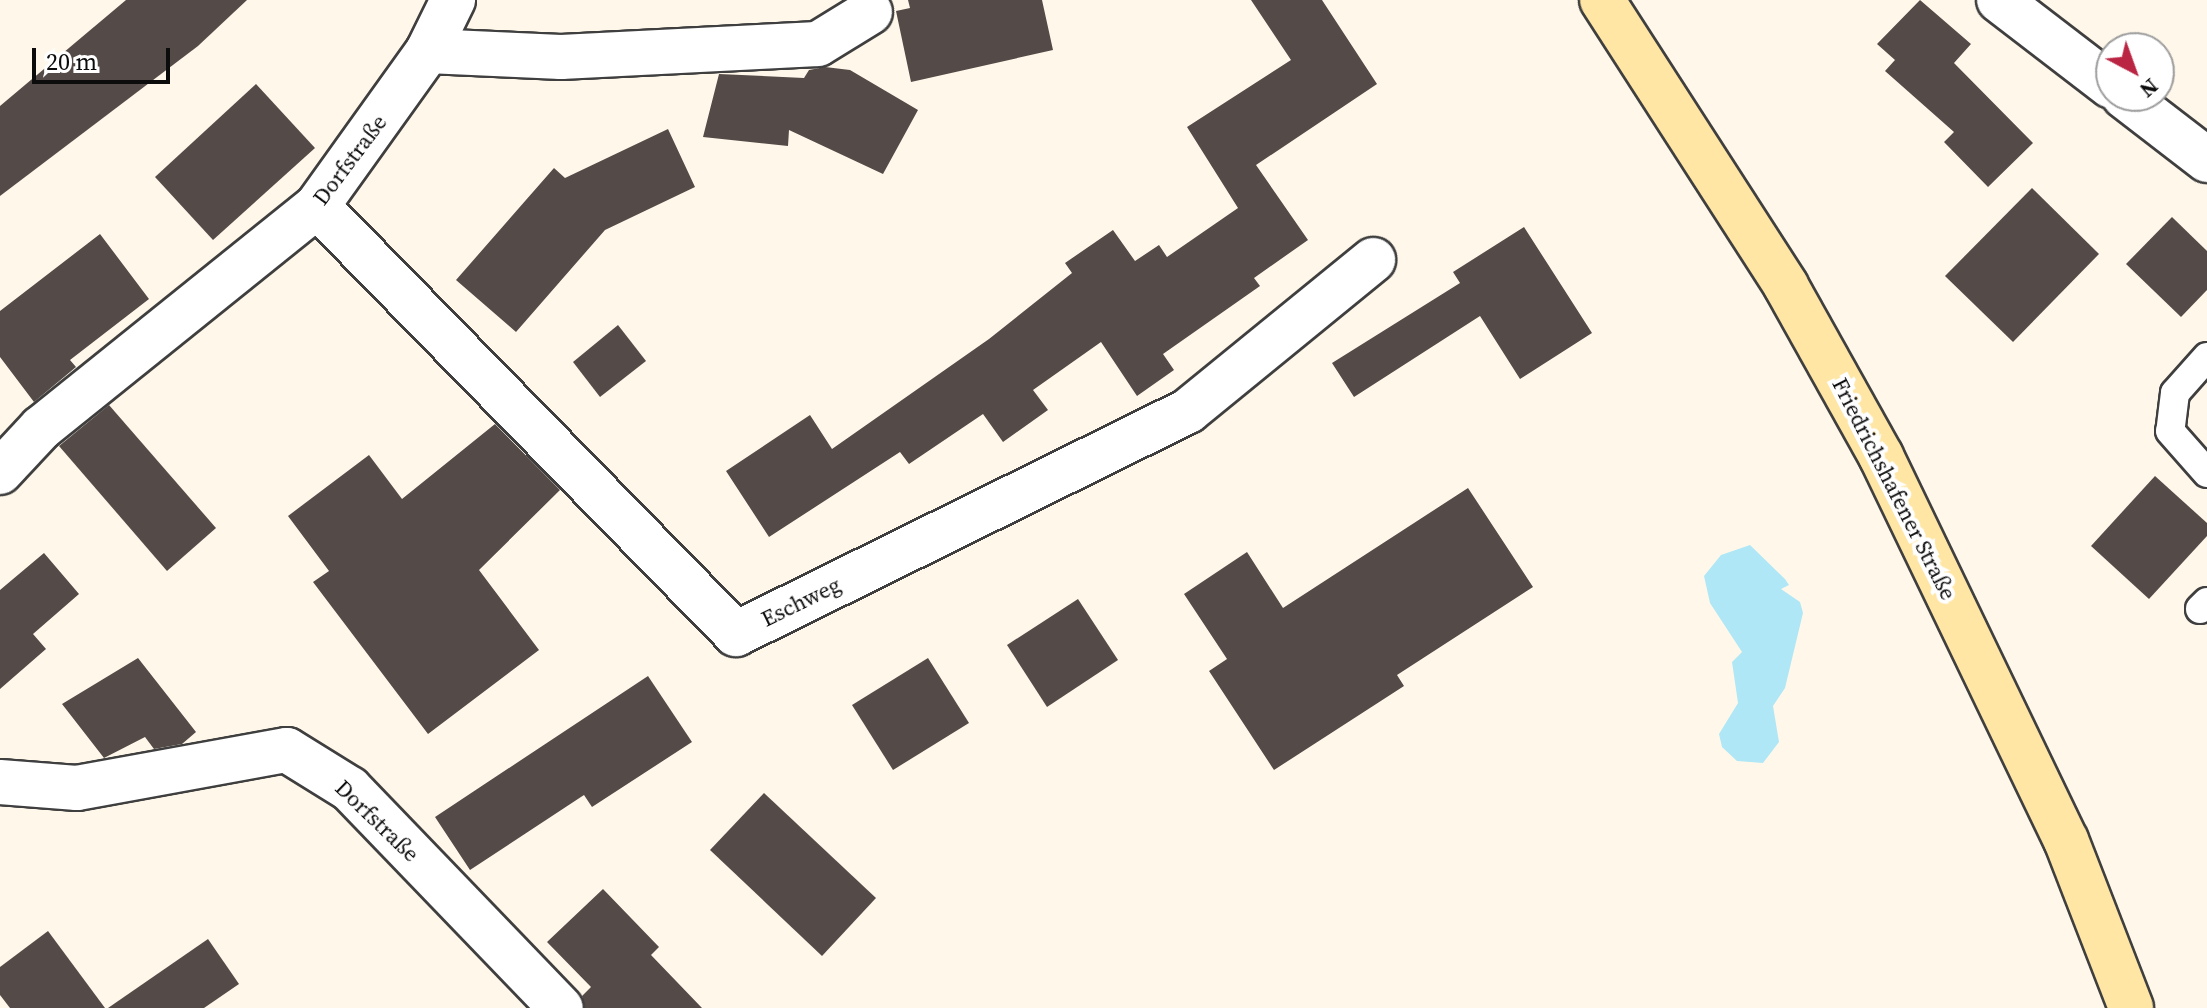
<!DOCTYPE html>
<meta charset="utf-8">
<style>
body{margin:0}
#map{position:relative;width:2207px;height:1008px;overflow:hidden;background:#fff8ea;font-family:"Source Serif 4",serif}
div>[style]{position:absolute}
.water>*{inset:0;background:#afe7f6}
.building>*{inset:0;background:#544b48}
.roads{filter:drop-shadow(2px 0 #3f3f3f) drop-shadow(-2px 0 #3f3f3f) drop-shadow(0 2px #3f3f3f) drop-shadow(0 -2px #3f3f3f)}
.lane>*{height:28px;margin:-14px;padding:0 14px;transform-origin:14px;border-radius:14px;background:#fff}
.street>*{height:44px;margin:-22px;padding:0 22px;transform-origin:22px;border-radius:22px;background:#fff}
.secondary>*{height:44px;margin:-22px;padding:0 22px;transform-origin:22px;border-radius:22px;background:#ffe6a5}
span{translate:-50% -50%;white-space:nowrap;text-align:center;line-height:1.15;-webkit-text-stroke:8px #fff;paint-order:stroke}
.street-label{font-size:22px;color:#0c0c0c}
.north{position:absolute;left:2095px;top:32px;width:80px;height:80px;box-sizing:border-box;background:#fff;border:2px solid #9e9e9e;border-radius:50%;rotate:139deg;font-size:22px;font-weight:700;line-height:32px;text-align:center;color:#0c0c0c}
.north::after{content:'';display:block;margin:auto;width:28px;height:36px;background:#bb2544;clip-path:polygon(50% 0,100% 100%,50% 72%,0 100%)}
.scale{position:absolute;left:32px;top:48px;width:138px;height:36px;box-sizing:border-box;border:4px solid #0c0c0c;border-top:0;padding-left:10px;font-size:24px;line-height:28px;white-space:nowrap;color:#0c0c0c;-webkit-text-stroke:6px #fff;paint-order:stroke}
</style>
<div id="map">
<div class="water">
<i style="clip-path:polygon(1750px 545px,1785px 579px,1789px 585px,1781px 589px,1800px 602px,1803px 613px,1785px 688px,1773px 706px,1779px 742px,1763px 763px,1737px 761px,1722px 747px,1719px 734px,1738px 703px,1732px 662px,1742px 652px,1710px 603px,1704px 576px,1721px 555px)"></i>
</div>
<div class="building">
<i style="clip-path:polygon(126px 0,247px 0,198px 46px,0 196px,0 106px)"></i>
<i style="clip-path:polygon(908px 0,1042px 0,1053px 50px,911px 82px,896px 11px,910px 8px)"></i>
<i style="clip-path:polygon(1251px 0,1322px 0,1377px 84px,1256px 165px,1308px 240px,1254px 278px,1260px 286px,1163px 354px,1174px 370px,1137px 396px,1101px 342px,1033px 390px,1048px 410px,1003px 442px,983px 414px,909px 464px,900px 452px,769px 537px,726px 471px,810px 415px,832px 449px,989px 339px,1072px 273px,1065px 263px,1113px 230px,1135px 261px,1159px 245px,1167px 257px,1238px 208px,1187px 127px,1291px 60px)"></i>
<i style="clip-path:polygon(1920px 0,1971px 44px,1954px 63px,2033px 143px,1988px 187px,1944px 142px,1954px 132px,1885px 71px,1895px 60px,1877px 44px)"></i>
<i style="clip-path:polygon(825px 67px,850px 70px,918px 110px,883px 174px,789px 130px,788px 146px,703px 137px,719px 74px,804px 78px,809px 70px)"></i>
<i style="clip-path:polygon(256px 84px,315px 148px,213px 240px,155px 177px)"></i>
<i style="clip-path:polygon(668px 129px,695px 187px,605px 230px,516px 332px,456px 280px,554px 168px,565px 178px)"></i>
<i style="clip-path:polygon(2032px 188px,2099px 254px,2013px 342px,1945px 276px)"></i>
<i style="clip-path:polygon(2172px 217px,2207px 251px,2207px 290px,2181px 317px,2126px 264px)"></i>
<i style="clip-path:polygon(1524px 227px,1592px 333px,1520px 379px,1480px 316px,1354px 397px,1332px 363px,1460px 283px,1453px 272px)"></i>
<i style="clip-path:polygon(100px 234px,149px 299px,70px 360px,76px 367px,34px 402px,0 357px,0 311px)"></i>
<i style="clip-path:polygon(618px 325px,646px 361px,600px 397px,573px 362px)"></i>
<i style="clip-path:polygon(109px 405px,216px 528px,167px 571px,59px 446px)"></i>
<i style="clip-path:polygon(495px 424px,560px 490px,479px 570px,539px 650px,428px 734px,313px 582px,329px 571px,288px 516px,369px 455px,402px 499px)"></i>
<i style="clip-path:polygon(2155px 476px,2207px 523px,2207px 536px,2149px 599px,2091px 546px)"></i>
<i style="clip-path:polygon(1468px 488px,1533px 587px,1397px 675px,1404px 686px,1274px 770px,1209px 671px,1227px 659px,1184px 594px,1247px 552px,1283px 608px)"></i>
<i style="clip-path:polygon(44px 553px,79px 594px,33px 634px,46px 649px,0 689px,0 590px)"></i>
<i style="clip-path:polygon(1078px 599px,1118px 660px,1047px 707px,1007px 645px)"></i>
<i style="clip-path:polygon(138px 658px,196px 732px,182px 744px,154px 749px,145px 737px,104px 758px,62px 704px)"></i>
<i style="clip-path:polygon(928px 658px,969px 723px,893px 770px,852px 705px)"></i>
<i style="clip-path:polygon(648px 676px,692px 742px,592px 807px,584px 795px,470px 870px,435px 817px)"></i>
<i style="clip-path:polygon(764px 793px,876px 898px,822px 956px,710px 850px)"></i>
<i style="clip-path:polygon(603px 889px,659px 947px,651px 955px,702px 1008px,585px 1008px,582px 996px,591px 987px,547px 942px)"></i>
<i style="clip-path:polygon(48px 931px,105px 1008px,10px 1008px,0 995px,0 967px)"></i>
<i style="clip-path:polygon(208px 939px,239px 984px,204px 1008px,108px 1008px)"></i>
</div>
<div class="roads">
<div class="lane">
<i style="left:2207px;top:357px;width:48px;rotate:131.6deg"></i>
<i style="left:2175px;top:393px;width:38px;rotate:97deg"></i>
<i style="left:2170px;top:431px;width:56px;rotate:48.6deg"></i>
<i style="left:2200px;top:609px;width:10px;rotate:-45deg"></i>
</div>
<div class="street">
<i style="left:1999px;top:0;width:141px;rotate:37.5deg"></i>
<i style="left:428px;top:51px;width:133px;rotate:2.6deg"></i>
<i style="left:561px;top:57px;width:257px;rotate:-2.9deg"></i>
<i style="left:818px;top:44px;width:61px;rotate:-31.6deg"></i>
<i style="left:2124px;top:96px;width:105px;rotate:37.6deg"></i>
<i style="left:317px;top:206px;width:599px;rotate:45.61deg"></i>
<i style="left:736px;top:634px;width:504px;rotate:-26.26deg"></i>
<i style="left:1188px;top:411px;width:239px;rotate:-39.2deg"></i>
<i style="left:0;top:472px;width:60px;rotate:-47deg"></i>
<i style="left:41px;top:428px;width:354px;rotate:-38.8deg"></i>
<i style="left:317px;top:206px;width:191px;rotate:-54.4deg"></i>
<i style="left:428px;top:51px;width:57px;rotate:-63.9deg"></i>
<i style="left:0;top:782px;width:77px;rotate:4.5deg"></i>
<i style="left:77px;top:788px;width:213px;rotate:-10.3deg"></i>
<i style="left:287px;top:750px;width:74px;rotate:31.8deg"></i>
<i style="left:350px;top:789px;width:304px;rotate:46.1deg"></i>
</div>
<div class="secondary">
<i style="left:1602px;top:0;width:340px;rotate:57.2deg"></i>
<i style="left:1786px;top:286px;width:195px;rotate:60.8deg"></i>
<i style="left:1881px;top:456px;width:426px;rotate:64.3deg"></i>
<i style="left:2066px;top:840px;width:180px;rotate:68.8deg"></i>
</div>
</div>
<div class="street-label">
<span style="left:350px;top:160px;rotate:-53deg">Dorfstraße</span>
<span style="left:1894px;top:489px;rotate:63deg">Friedrichshafener Straße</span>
<span style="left:801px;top:602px;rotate:-26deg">Eschweg</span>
<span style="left:377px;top:821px;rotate:44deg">Dorfstraße</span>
</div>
<div class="north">N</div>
<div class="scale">20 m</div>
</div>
